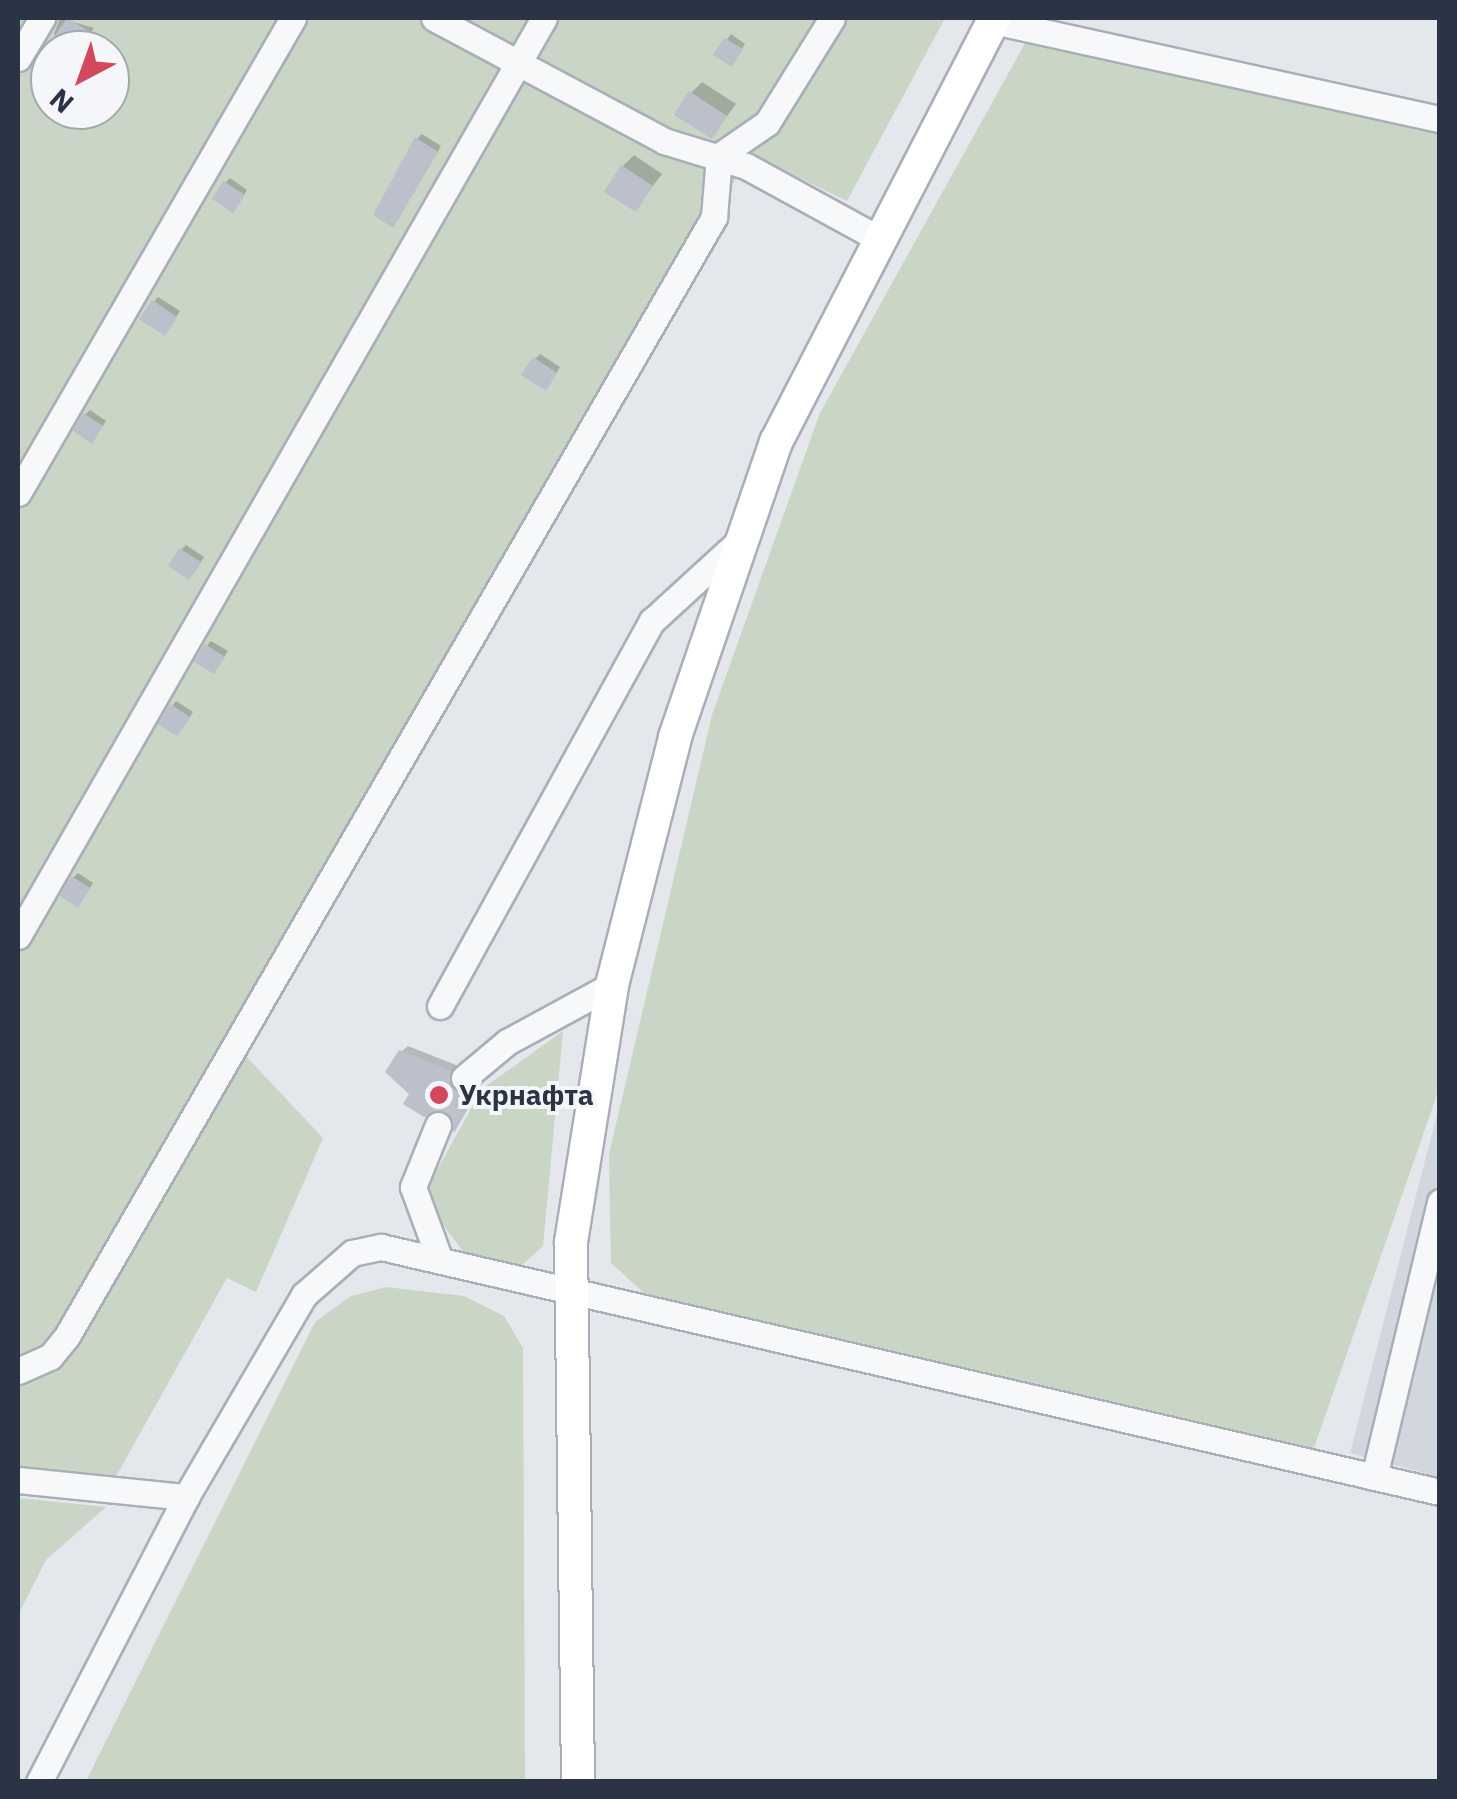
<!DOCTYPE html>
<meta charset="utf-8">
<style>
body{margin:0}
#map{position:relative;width:1457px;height:1799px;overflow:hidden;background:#e4e7ec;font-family:"IBM Plex Sans",sans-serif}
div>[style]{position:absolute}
.built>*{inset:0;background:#d2d6de}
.green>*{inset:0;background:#c9d6c5}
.shadow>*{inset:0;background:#0003}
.building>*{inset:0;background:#bbc0ca}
.minor-tunnel>*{height:25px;margin-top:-12.5px;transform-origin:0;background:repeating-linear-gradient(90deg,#bfc3cb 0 25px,transparent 0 37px)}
.roads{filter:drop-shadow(2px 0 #a9aeb7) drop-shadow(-2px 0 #a9aeb7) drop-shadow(0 2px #a9aeb7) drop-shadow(0 -2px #a9aeb7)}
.minor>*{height:25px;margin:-12.5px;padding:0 12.5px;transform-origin:12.5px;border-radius:12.5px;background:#f7f8fa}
.major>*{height:32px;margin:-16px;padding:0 16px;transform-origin:16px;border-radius:16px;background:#fff}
.dots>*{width:28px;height:28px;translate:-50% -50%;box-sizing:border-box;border:5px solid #f4f6f9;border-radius:50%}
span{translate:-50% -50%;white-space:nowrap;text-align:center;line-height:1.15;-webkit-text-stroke:8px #f4f6f9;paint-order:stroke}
.poi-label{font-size:28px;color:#2b3445;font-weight:700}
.left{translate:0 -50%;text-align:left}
.frame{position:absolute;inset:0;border:20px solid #2b3445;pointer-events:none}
.north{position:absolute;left:30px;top:30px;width:100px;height:100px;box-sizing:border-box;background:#f4f6f9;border:2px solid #a4a8b1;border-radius:50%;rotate:221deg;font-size:28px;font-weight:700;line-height:40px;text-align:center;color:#2b3445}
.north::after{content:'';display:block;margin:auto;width:35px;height:45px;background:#d1495b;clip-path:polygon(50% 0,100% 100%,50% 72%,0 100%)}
</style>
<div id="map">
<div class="built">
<i style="clip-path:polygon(1439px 1106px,1439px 1477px,1350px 1453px)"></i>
</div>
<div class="green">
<i style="clip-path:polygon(evenodd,18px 18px,945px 18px,847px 201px,750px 154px,243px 1053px,323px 1138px,256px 1292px,227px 1278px,110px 1487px,18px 1480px,18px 18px,50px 50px,110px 50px,110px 110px,50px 110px,50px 50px)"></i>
<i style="clip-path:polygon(1028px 38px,1439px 127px,1439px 1089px,1314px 1448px,644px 1293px,611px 1263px,609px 1154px,712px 715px,820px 413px)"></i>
<i style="clip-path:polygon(563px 1031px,543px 1246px,521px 1266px,465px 1254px,425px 1201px,432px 1179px,482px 1089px)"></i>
<i style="clip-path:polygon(386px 1287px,464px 1296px,504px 1316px,523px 1348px,525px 1781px,86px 1781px,315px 1322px,351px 1296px)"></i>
<i style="clip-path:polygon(18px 1498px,106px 1507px,46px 1560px,18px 1615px)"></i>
</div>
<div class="shadow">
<i style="clip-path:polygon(60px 18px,94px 28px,78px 50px,54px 34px)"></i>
<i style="clip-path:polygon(731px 34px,745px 44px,736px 59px,717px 54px)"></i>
<i style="clip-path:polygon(702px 82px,736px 104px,712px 136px,691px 93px)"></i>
<i style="clip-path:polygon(422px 134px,441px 146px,397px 220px,417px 139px)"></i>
<i style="clip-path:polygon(634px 155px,662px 174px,635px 209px,623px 166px)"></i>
<i style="clip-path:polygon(230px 178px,247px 190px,238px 205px,225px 183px)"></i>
<i style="clip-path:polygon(158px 297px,180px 311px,169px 328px,154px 302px)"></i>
<i style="clip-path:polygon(540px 354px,560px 367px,550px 383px,535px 359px)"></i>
<i style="clip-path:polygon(90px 410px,106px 421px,96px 436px,85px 415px)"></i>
<i style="clip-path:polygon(186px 545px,204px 557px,194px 573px,181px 550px)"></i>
<i style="clip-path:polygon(211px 641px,228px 651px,218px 666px,207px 645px)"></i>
<i style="clip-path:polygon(176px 701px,193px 712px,182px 728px,172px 706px)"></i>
<i style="clip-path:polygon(78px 873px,93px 883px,82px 900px,73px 878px)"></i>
<i style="clip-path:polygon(408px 1046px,456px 1065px,464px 1088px,482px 1084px,455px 1129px,446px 1107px,412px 1093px,401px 1052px)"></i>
</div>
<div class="building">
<i style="clip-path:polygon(67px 18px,92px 33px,81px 50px,54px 37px)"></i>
<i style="clip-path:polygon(724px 38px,743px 49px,732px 67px,713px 55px)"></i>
<i style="clip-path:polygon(689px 91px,727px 116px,712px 139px,674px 115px)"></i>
<i style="clip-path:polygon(415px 137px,438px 152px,393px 228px,373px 215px)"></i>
<i style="clip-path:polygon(621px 165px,653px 186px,636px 212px,604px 192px)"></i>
<i style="clip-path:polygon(223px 181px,245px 195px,233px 213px,212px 199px)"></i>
<i style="clip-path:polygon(152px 300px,177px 317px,165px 336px,139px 319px)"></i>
<i style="clip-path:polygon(533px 357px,557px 373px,546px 391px,521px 375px)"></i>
<i style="clip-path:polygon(83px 413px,103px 426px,92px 444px,73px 431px)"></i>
<i style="clip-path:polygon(179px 548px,201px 562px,189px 580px,168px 566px)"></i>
<i style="clip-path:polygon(205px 644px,225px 657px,214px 674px,194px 662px)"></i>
<i style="clip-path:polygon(170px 704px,190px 717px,177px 736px,158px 724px)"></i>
<i style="clip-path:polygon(71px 876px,90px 888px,78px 908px,60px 896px)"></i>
<i style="clip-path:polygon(399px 1050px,450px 1070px,458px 1093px,480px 1088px,454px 1133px,445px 1110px,424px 1117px,403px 1104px,409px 1094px,385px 1072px)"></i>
</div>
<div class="minor-tunnel">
<i style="left:438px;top:1125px;width:54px;rotate:-61deg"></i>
</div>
<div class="roads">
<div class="minor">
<i style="left:434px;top:18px;width:261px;rotate:28.1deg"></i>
<i style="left:664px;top:141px;width:86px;rotate:17deg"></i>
<i style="left:746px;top:166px;width:146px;rotate:28.7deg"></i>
<i style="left:993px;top:21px;width:458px;rotate:12.4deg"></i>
<i style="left:18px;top:58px;width:47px;rotate:-59deg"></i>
<i style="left:719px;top:156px;width:58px;rotate:-34.5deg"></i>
<i style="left:767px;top:123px;width:123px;rotate:-58.2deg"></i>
<i style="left:18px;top:493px;width:549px;rotate:-59.93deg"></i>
<i style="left:18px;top:936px;width:1058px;rotate:-60.19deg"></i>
<i style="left:440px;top:1006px;width:440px;rotate:-61.2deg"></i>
<i style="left:652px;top:621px;width:115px;rotate:-42.5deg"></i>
<i style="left:464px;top:1078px;width:56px;rotate:-39.9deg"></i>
<i style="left:507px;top:1042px;width:119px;rotate:-28.5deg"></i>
<i style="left:438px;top:1125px;width:67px;rotate:112deg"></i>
<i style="left:413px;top:1187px;width:72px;rotate:69.8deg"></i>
<i style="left:18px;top:1371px;width:35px;rotate:-24deg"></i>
<i style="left:50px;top:1357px;width:27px;rotate:-51deg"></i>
<i style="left:67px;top:1336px;width:1293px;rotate:-59.96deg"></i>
<i style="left:714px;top:217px;width:61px;rotate:-85.3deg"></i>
<i style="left:1374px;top:1477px;width:283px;rotate:-76.5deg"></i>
<i style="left:18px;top:1480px;width:169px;rotate:5.8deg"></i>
<i style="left:186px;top:1497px;width:234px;rotate:-59.7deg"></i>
<i style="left:304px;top:1295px;width:64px;rotate:-41.2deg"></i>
<i style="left:352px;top:1253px;width:30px;rotate:-12deg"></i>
<i style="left:381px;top:1247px;width:1087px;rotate:13.03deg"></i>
<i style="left:39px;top:1782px;width:321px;rotate:-62.7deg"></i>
</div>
<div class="major">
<i style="left:578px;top:1782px;width:540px;rotate:-90.74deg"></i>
<i style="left:571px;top:1242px;width:260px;rotate:-80.9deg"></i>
<i style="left:612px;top:985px;width:256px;rotate:-75.7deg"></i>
<i style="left:675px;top:737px;width:312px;rotate:-71.1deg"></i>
<i style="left:776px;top:442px;width:477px;rotate:-62.7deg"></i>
</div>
</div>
<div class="dots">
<i style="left:439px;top:1095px;background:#d1495b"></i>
</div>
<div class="poi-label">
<span class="left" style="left:459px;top:1095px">Укрнафта</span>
</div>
<div class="frame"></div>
<div class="north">N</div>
</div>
